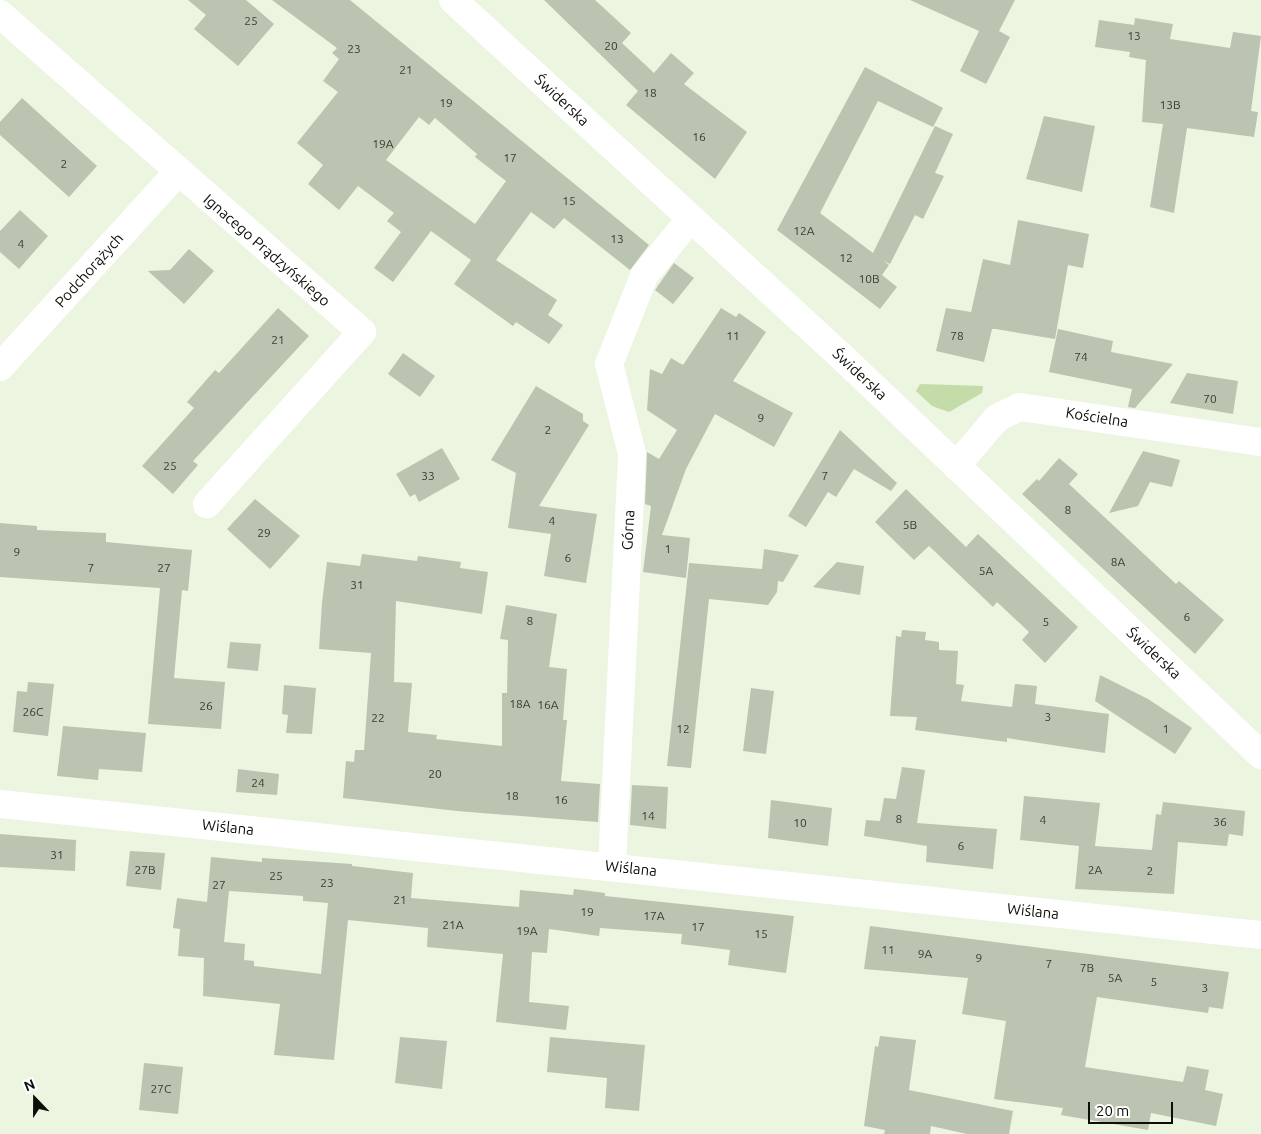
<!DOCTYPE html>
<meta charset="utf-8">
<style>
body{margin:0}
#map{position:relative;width:1261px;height:1134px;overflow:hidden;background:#ebf5e0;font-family:Ubuntu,sans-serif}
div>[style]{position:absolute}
.green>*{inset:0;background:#c4dca7}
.building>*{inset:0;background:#bac4b0}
.street>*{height:28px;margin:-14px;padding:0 14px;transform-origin:14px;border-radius:14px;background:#fff}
.secondary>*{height:28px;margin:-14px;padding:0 14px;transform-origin:14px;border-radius:14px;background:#fff}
span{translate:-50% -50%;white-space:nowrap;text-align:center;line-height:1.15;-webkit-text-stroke:5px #fff;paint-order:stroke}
.number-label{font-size:12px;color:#383c32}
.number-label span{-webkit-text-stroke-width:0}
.street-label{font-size:15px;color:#0c0f08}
.north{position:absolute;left:10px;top:1074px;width:50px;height:50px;-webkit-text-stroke:4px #fff;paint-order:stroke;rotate:338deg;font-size:14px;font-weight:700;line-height:20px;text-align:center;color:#0c0f08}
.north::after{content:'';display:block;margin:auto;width:18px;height:22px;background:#0c0f08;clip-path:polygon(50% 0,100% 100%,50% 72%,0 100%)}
.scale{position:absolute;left:1088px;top:1102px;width:85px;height:22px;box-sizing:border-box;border:2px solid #0c0f08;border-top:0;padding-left:6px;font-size:15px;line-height:18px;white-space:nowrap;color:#0c0f08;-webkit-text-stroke:4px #fff;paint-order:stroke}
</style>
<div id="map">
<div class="green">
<i style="clip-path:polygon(920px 384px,983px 386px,982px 393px,949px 412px,932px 406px,916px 391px)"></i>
</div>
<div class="building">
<i style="clip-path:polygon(188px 0,246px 0,274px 24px,238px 66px,194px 29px,206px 15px)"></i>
<i style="clip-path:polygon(evenodd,272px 0,350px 0,649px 245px,630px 270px,564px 218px,554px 229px,531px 212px,496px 260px,557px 300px,548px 315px,563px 325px,549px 344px,516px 322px,513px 326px,454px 284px,471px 260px,431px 231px,393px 282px,374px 268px,401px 232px,387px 221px,394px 213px,358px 186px,339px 210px,308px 184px,323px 165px,297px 143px,338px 92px,323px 81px,339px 59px,332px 53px,337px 48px,272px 0,419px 117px,429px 125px,435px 118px,477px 154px,475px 157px,506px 181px,475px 224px,386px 160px,419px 117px)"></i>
<i style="clip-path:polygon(544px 0,595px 0,631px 33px,622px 43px,654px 73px,671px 53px,694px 73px,684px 84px,747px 132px,715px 179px,626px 105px,638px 91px)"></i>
<i style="clip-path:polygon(910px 0,1015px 0,999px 31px,1010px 37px,986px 84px,960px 71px,979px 31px)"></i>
<i style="clip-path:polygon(1135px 18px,1173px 24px,1170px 39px,1230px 48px,1233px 32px,1261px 36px,1251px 111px,1258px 112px,1254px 137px,1187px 128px,1174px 213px,1150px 207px,1163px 124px,1142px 122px,1146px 60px,1129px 57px,1130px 52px,1095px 47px,1099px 20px,1134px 25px)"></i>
<i style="clip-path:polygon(865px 67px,943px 108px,933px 127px,878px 101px,820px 213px,873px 253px,935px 126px,953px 134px,935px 173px,944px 176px,923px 219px,915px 215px,890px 264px,884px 261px,889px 265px,882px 275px,897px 287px,880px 309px,777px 230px)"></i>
<i style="clip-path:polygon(22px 98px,97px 166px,69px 197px,0 135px,0 122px)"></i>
<i style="clip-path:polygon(1044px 116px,1095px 126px,1082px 192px,1026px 179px)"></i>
<i style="clip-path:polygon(20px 210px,48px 236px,19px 269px,0 252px,0 231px)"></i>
<i style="clip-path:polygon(1018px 220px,1089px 234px,1083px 268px,1068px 265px,1055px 339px,996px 329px,992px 329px,984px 362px,936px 351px,946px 308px,971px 312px,983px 259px,1010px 265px)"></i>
<i style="clip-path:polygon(189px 249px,214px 271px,184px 304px,148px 271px,170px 270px)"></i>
<i style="clip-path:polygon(674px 263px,694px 278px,673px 304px,655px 290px)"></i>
<i style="clip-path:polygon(278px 308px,309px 336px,193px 461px,198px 465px,173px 494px,142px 466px,194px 408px,187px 402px,215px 370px,219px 373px)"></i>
<i style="clip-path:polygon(721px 308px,736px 317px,739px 313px,766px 332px,733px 381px,793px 413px,774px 447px,715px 414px,686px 469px,662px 535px,690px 538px,686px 578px,643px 572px,651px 506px,645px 504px,647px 452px,659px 459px,677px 430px,647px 410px,650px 369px,662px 374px,671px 358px,683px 365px)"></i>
<i style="clip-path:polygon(1058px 329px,1113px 341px,1111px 352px,1173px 364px,1135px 408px,1128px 407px,1132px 389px,1049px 372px)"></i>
<i style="clip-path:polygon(403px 353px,435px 376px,420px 397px,388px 374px)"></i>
<i style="clip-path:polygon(1187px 373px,1238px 381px,1233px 414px,1170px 403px)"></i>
<i style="clip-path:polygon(536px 386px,583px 414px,583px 421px,589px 425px,539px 506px,597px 514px,586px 583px,544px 576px,551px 534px,508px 528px,516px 473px,491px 460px)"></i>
<i style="clip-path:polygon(840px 430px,897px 483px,891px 491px,854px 469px,836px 497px,828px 492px,806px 527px,788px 516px)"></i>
<i style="clip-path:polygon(442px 448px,460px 479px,419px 502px,415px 494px,410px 497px,396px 474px)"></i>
<i style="clip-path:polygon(1143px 451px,1180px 460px,1172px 487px,1150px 482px,1138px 506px,1109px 513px)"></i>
<i style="clip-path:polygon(1059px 458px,1078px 474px,1069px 484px,1176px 584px,1179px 581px,1224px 620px,1195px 654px,1022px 494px,1037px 479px,1039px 481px)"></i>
<i style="clip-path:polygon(906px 489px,966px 547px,978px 534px,1078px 627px,1045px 663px,1022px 640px,1029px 632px,997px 602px,993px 607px,929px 546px,914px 560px,875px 522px)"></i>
<i style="clip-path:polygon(255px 499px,300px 536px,270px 569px,227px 529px)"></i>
<i style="clip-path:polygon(0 523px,37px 526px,37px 530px,106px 533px,106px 542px,192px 550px,188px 591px,182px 590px,174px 678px,225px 682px,221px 729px,148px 724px,160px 588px,0 577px)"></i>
<i style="clip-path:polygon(764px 549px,799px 555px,783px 582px,778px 581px,777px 592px,768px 605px,709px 599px,691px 768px,667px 766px,689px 563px,762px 569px)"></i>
<i style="clip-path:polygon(362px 554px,417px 561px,418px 556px,461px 562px,460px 568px,488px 572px,482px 614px,396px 601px,394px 682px,412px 683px,408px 732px,437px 735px,436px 739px,502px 746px,502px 693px,507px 693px,508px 640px,500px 639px,506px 605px,557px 614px,549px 667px,567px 669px,563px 720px,567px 720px,561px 781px,600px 784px,598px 822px,457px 811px,343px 798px,346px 761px,354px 762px,355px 750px,364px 750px,371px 653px,319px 649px,322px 603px,327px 562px,360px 566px)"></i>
<i style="clip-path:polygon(837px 562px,864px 566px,860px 595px,813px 587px)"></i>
<i style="clip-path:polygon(902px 630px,926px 632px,925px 640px,939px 642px,939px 650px,958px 651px,956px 684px,964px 685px,961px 701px,1012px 707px,1015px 684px,1037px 686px,1035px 704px,1109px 714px,1105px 753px,1007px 738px,1007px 742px,915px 730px,917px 717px,890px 716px,896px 636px,901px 637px)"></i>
<i style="clip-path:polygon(230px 642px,261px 644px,258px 671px,227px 668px)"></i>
<i style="clip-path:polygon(1100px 675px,1148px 699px,1192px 728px,1175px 754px,1095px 701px)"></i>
<i style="clip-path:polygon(28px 682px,54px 684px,48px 736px,13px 732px,17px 691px,27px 692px)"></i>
<i style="clip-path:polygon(284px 685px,316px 688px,312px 734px,286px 733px,288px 715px,282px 714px)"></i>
<i style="clip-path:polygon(751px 688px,774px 691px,766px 754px,743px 751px)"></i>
<i style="clip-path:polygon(63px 726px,146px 733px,142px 772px,99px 769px,98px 780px,57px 776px)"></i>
<i style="clip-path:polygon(902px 767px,925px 770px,917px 823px,997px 829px,993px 869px,926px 862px,927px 846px,864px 836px,866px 820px,880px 821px,884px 798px,896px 799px)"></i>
<i style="clip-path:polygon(238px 769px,279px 774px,277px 795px,236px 792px)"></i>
<i style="clip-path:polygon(632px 785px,668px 787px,666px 829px,630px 825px)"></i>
<i style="clip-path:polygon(1024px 796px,1100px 803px,1095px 846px,1152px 850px,1156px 814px,1161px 815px,1163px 802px,1245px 811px,1243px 836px,1229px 834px,1227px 846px,1178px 842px,1174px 894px,1075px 889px,1079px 846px,1020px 840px)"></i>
<i style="clip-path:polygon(771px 800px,832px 808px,828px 846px,768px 838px)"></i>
<i style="clip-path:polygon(0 834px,76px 840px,75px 871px,0 867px)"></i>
<i style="clip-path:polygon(130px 851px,165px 853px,161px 890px,126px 886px)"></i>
<i style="clip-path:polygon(evenodd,211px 857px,262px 862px,262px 858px,352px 864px,352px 866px,413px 873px,411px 898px,519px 907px,520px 890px,573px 895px,574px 889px,605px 893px,605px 896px,794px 916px,786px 973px,728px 965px,730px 950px,681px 944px,682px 934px,600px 928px,599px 936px,549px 929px,547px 953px,532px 952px,529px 1002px,569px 1006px,566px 1030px,496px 1022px,503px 954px,427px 947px,428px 928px,348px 920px,334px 1060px,274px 1055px,280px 1004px,203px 996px,204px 958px,178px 956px,180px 929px,173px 928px,177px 898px,207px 902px,211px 857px,229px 891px,303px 896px,303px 901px,328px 903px,321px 974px,254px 966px,254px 961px,244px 960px,245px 944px,224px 942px,229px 891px)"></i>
<i style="clip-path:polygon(870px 926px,1229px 972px,1223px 1009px,1209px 1007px,1208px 1013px,1097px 997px,1085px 1067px,1183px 1082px,1187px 1066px,1209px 1070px,1205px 1090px,1223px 1094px,1216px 1126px,1151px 1113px,1148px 1130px,1061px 1115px,1063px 1108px,994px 1099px,1006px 1021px,962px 1014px,968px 978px,864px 969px)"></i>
<i style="clip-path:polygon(880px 1036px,916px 1040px,909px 1090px,1013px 1111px,1009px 1134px,967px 1134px,931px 1126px,930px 1134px,884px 1134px,885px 1130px,864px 1126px,875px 1046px,878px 1047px)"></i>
<i style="clip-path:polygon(400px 1037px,447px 1041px,442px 1089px,395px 1083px)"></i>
<i style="clip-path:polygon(550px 1037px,645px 1045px,639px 1111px,605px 1108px,607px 1078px,547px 1072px)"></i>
<i style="clip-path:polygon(144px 1063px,183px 1067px,178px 1114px,139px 1110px)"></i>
</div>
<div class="street">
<i style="left:0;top:14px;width:482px;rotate:41.3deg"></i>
<i style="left:362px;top:332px;width:232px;rotate:132deg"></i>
<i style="left:0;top:367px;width:263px;rotate:-47.6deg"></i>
<i style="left:956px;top:466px;width:63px;rotate:-49.5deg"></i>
<i style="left:997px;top:418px;width:25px;rotate:-26deg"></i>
<i style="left:1020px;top:407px;width:244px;rotate:8.3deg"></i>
<i style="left:612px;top:866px;width:412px;rotate:-87.2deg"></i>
<i style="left:632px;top:454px;width:93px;rotate:-104.3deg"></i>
<i style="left:609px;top:364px;width:95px;rotate:-68.3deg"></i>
<i style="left:644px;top:276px;width:73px;rotate:-51.1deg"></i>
</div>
<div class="secondary">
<i style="left:453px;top:0;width:528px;rotate:42.54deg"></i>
<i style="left:842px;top:357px;width:578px;rotate:43.53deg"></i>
<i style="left:0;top:804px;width:1268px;rotate:5.93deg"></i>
</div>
<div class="number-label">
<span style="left:251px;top:21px">25</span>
<span style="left:1134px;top:36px">13</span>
<span style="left:611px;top:46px">20</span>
<span style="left:354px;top:49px">23</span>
<span style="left:406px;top:70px">21</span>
<span style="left:650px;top:93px">18</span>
<span style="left:446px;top:103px">19</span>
<span style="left:1170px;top:105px">13B</span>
<span style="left:699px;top:137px">16</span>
<span style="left:383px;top:144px">19A</span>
<span style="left:510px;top:158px">17</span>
<span style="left:64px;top:164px">2</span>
<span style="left:569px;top:201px">15</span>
<span style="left:804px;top:231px">12A</span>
<span style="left:617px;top:239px">13</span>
<span style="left:21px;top:244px">4</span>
<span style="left:846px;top:258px">12</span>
<span style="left:869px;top:279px">10B</span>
<span style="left:733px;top:336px">11</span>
<span style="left:957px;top:336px">78</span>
<span style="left:278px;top:340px">21</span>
<span style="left:1081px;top:357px">74</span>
<span style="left:1210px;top:399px">70</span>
<span style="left:761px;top:418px">9</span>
<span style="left:548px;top:430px">2</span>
<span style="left:170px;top:466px">25</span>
<span style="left:428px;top:476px">33</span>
<span style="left:825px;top:476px">7</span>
<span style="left:1068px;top:510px">8</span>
<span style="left:552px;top:521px">4</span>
<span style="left:910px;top:525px">5B</span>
<span style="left:264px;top:533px">29</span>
<span style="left:668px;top:549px">1</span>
<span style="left:17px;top:552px">9</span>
<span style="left:568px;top:558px">6</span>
<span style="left:1118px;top:562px">8A</span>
<span style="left:91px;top:568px">7</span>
<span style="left:164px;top:568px">27</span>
<span style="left:986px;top:571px">5A</span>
<span style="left:357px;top:585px">31</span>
<span style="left:1187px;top:617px">6</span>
<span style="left:530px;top:621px">8</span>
<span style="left:1046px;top:622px">5</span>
<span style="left:520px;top:704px">18A</span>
<span style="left:548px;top:705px">16A</span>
<span style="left:206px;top:706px">26</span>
<span style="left:33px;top:712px">26C</span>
<span style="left:1048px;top:717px">3</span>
<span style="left:378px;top:718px">22</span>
<span style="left:683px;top:729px">12</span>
<span style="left:1166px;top:729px">1</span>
<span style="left:435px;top:774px">20</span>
<span style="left:258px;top:783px">24</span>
<span style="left:512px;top:796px">18</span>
<span style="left:561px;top:800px">16</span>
<span style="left:648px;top:816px">14</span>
<span style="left:899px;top:819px">8</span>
<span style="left:1043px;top:820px">4</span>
<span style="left:1220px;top:822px">36</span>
<span style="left:800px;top:823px">10</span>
<span style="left:961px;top:846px">6</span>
<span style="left:57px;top:855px">31</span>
<span style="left:145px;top:870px">27B</span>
<span style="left:1095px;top:870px">2A</span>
<span style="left:1150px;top:871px">2</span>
<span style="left:276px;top:876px">25</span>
<span style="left:327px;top:883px">23</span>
<span style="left:219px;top:885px">27</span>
<span style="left:400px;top:900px">21</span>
<span style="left:587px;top:912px">19</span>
<span style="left:654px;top:916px">17A</span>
<span style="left:453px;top:925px">21A</span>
<span style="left:698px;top:927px">17</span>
<span style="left:527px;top:931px">19A</span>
<span style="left:761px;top:934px">15</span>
<span style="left:888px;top:950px">11</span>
<span style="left:925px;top:954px">9A</span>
<span style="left:979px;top:958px">9</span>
<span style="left:1049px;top:964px">7</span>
<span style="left:1087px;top:968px">7B</span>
<span style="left:1115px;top:978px">5A</span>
<span style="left:1154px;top:982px">5</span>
<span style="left:1205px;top:988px">3</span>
<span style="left:161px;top:1089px">27C</span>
</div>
<div class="street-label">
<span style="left:562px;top:100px;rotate:43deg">Świderska</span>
<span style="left:267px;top:250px;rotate:41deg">Ignacego Prądzyńskiego</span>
<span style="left:89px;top:270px;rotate:-48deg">Podchorążych</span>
<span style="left:860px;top:374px;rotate:43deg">Świderska</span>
<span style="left:1097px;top:417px;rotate:9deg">Kościelna</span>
<span style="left:628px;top:530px;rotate:-87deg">Górna</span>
<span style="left:1154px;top:653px;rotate:43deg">Świderska</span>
<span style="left:228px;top:827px;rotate:6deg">Wiślana</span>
<span style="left:631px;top:868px;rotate:6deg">Wiślana</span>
<span style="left:1033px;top:911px;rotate:6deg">Wiślana</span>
</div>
<div class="north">N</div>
<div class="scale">20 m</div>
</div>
